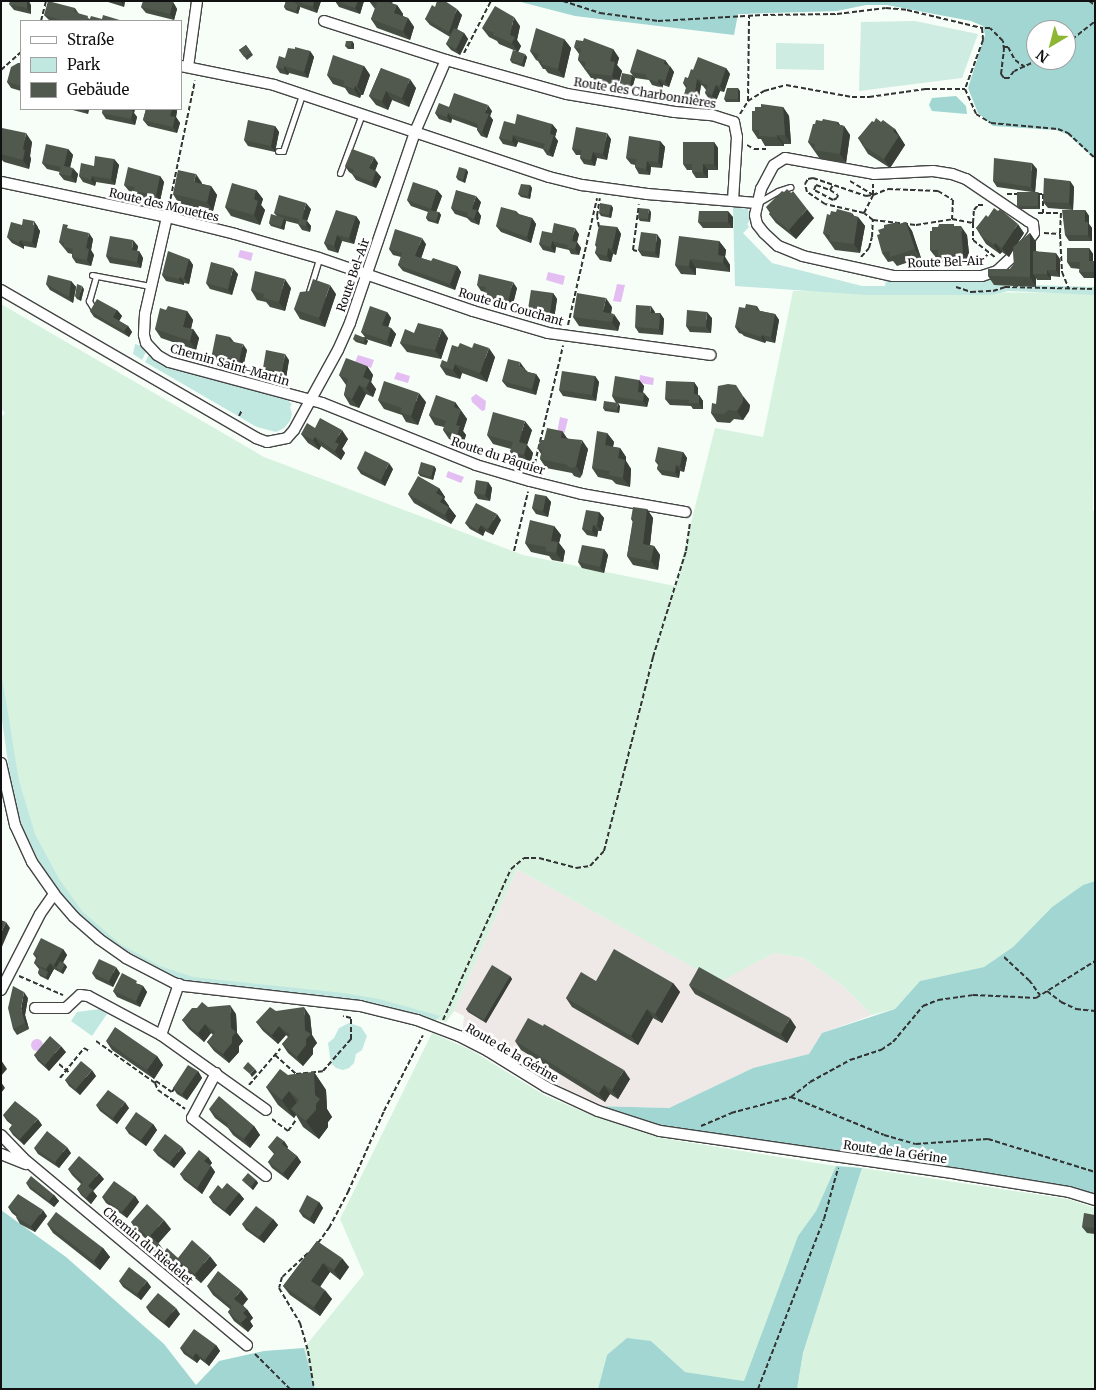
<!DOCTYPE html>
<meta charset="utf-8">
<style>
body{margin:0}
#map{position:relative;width:1096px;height:1390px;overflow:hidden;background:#f6fef7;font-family:Merriweather,serif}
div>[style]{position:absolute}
.industrial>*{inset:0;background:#eee8e7}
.farmland>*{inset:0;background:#d7f3df}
.green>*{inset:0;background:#c1e7e1}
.forest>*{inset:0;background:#a1d6d2}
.pitch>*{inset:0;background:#cfece3}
.water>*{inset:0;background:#e4bef2}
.round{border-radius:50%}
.path>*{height:2px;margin-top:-1px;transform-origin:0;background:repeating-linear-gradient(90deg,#333 0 5px,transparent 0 7.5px)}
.roads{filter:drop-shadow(1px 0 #444) drop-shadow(-1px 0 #444) drop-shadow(0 1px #444) drop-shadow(0 -1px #444)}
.service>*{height:5px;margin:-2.5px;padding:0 2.5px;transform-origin:2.5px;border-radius:2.5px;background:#fff}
.minor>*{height:10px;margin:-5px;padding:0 5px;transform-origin:5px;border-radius:5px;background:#fff}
.wall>*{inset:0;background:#464d43}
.shaded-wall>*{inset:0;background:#393e37}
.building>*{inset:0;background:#51594e}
span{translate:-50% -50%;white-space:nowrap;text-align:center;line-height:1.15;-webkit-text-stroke:5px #fff;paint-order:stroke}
.street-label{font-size:12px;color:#111}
.frame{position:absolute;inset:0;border:2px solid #111;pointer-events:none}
.legend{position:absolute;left:20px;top:20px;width:162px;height:90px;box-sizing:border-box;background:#fff;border:1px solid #a0a0a0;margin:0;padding:6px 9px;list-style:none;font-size:15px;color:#111}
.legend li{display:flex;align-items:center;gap:10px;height:25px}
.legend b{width:25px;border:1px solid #a0a0a0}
.north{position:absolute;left:1026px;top:20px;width:50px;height:50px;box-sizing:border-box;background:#fff;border:1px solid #a0a0a0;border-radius:50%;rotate:217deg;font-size:14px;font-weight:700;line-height:20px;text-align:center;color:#111}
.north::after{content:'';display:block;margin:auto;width:18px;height:22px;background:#8db634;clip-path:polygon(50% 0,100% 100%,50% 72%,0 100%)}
</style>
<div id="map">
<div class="industrial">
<i style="clip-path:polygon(517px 869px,719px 981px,774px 953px,804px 958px,843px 986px,872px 1015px,822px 1033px,809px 1054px,753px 1068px,669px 1108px,594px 1106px,463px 1029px,464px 1016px,454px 1011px)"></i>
</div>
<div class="farmland">
<i style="clip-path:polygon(793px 291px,1095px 293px,1093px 511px,1095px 511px,1095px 881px,1083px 885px,1052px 907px,1013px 947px,984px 967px,920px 981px,895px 1009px,872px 1015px,843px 986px,804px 958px,774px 953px,720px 982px,517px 869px,454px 1011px,446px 1022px,378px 1002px,343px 995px,182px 978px,119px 945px,81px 912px,55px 880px,31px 834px,14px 783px,1px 693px,1px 418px,5px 413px,1px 408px,1px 304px,264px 457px,523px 555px,675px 586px,715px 428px,763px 437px)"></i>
<i style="clip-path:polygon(432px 1033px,471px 1050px,546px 1096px,594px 1116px,661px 1138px,836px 1166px,816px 1211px,798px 1236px,744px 1381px,685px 1372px,651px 1341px,607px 1355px,598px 1389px,315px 1389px,304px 1348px,364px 1274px,340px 1219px)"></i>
<i style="clip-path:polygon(862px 1168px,1068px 1199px,1095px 1208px,1095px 1389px,797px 1389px,803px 1353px)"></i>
</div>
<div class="green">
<i style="clip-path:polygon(733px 207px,748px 209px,750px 220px,747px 224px,749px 227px,743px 233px,772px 263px,862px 286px,885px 286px,886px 279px,991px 278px,998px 284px,1095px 287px,1095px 295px,1008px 291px,991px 295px,867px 295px,735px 286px)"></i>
<i style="clip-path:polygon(135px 344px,142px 346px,146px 352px,142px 360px,133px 354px)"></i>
<i style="clip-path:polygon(149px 355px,169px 368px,285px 398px,292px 404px,290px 407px,292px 414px,290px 421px,284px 428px,276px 432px,257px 427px,145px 362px)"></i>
<i style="clip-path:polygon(1px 671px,19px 781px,35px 834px,59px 879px,82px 911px,120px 944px,160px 966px,193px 977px,343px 993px,379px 999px,440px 1016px,435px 1021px,378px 1004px,343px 998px,183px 981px,118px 946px,79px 915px,59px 892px,43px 868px,27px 839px,16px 808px,11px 784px,1px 713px)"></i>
<i style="clip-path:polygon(100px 1009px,107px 1014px,92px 1036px,71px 1021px,77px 1012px)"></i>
<i style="clip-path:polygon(349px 1023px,361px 1027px,367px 1036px,362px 1050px,356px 1054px,354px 1063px,349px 1068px,343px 1070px,336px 1068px,331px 1063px,328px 1043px,334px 1038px,339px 1028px)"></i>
</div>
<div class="forest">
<i style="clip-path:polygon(evenodd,517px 1px,1095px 1px,1095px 159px,1067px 134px,1056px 130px,993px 126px,978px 113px,968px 88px,985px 35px,983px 26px,971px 21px,887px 5px,866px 5px,837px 11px,738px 14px,734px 35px,575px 16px,517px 1px,1036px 30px,1066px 30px,1066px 60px,1036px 60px,1036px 30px)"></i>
<i style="clip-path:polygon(956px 96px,966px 106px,967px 114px,932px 111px,929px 105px,932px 98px)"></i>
<i style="clip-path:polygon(1095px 881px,1095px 1194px,1070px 1186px,958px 1168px,661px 1127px,594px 1106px,669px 1108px,753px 1068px,809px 1054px,822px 1033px,895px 1009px,920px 981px,984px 967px,1013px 947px,1052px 907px,1083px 885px)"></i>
<i style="clip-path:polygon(836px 1166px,862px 1168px,803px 1353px,797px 1389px,598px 1389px,607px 1355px,627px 1338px,651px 1341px,685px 1372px,744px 1381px,798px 1236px,816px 1211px)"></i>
<i style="clip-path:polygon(1px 1210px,66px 1257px,164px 1344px,196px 1385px,219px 1361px,264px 1351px,304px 1348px,315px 1389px,1px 1389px)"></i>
</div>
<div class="pitch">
<i style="clip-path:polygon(915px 21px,978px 34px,962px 78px,859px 91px,861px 22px)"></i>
<i style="clip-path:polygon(776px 43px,824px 44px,824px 70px,776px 69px)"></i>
</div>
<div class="water">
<i style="clip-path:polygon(240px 250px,253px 253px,251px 261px,238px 257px)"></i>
<i style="clip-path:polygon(548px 272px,565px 276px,563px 285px,546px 280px)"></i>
<i style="clip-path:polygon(617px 284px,625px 285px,621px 302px,613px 301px)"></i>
<i style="clip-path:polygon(358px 355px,374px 360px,371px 368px,355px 362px)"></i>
<i style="clip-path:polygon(397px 372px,410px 376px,408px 383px,394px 379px)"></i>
<i style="clip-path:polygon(640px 375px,654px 378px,653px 385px,639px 383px)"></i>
<i style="clip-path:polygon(476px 394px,486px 401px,485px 410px,482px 411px,472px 402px,471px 398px)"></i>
<i style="clip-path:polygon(560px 417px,568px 419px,564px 435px,557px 433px)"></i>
<i style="clip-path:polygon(448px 471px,464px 477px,461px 483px,446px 477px)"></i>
<i class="round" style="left:31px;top:1039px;width:12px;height:12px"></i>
</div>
<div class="path">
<i style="left:563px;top:1px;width:39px;rotate:18deg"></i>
<i style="left:600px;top:13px;width:59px;rotate:7.9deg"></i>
<i style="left:658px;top:21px;width:105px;rotate:-3.3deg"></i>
<i style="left:763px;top:15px;width:74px;rotate:-0.8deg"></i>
<i style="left:837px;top:14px;width:49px;rotate:-7deg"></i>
<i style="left:886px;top:8px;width:21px;rotate:5deg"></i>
<i style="left:907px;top:10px;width:77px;rotate:13.5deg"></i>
<i style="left:1089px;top:1px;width:7px;rotate:34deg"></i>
<i style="left:41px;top:21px;width:21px;rotate:-76deg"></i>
<i style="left:1066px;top:44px;width:37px;rotate:-38deg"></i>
<i style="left:1004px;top:47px;width:4px"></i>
<i style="left:1008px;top:47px;width:15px;rotate:62deg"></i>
<i style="left:1015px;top:60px;width:12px;rotate:35deg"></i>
<i style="left:464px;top:53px;width:59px;rotate:-62.6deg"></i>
<i style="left:1038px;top:60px;width:26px;rotate:155deg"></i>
<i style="left:1014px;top:71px;width:9px;rotate:126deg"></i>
<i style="left:1009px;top:78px;width:5px;rotate:180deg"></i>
<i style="left:1004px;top:78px;width:5px;rotate:-127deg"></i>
<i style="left:1001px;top:74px;width:24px;rotate:-83deg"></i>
<i style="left:1004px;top:50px;width:9px;rotate:-96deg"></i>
<i style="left:1003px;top:41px;width:18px;rotate:-135deg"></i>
<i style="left:990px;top:28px;width:8px;rotate:180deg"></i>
<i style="left:982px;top:28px;width:12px;rotate:85deg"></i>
<i style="left:983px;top:40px;width:52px;rotate:110.2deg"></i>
<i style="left:965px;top:89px;width:27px;rotate:66deg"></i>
<i style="left:976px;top:114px;width:17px;rotate:31deg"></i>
<i style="left:991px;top:123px;width:67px;rotate:5.1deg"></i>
<i style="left:1058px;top:129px;width:11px;rotate:22deg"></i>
<i style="left:1068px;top:133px;width:37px;rotate:43deg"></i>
<i style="left:1px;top:70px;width:27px;rotate:-42deg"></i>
<i style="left:748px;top:101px;width:85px;rotate:-89.3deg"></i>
<i style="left:740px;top:114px;width:15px;rotate:-58deg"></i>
<i style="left:748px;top:101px;width:19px;rotate:-32deg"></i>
<i style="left:764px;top:91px;width:23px;rotate:-15deg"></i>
<i style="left:786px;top:85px;width:67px;rotate:10.3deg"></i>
<i style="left:852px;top:97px;width:17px"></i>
<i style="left:869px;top:97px;width:57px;rotate:-8.1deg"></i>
<i style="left:925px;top:89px;width:40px"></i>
<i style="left:747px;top:145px;width:8px;rotate:30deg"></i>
<i style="left:754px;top:149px;width:15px"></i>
<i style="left:850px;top:181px;width:27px;rotate:31deg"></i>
<i style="left:873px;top:195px;width:16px;rotate:-22deg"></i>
<i style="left:888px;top:189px;width:50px;rotate:2.3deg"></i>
<i style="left:938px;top:191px;width:17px;rotate:31deg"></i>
<i style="left:953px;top:200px;width:19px;rotate:93deg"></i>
<i style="left:952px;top:219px;width:21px;rotate:11deg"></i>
<i style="left:973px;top:223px;width:13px;rotate:-86deg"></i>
<i style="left:974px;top:210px;width:6px;rotate:-51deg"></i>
<i style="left:978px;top:205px;width:5px"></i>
<i style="left:830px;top:190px;width:9px;rotate:32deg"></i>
<i style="left:838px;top:195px;width:3px;rotate:108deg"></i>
<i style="left:837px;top:198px;width:4px;rotate:153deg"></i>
<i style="left:833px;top:200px;width:21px;rotate:-152deg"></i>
<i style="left:814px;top:190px;width:5px;rotate:-68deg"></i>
<i style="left:816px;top:185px;width:15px;rotate:20deg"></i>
<i style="left:830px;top:190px;width:6px;rotate:-59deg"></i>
<i style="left:1007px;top:194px;width:10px"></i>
<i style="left:1037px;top:194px;width:6px"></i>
<i style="left:1043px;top:194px;width:19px;rotate:90deg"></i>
<i style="left:169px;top:206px;width:128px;rotate:-78.3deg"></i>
<i style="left:864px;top:213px;width:40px;rotate:-167deg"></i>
<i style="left:825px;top:204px;width:22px;rotate:-146deg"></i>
<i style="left:807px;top:192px;width:8px;rotate:-104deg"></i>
<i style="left:805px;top:184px;width:6px;rotate:-59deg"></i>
<i style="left:808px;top:179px;width:5px;rotate:-11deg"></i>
<i style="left:813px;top:178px;width:56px;rotate:18.8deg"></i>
<i style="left:866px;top:196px;width:6px;rotate:-9deg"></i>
<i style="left:1038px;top:213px;width:23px"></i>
<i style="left:1061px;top:213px;width:21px;rotate:93deg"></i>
<i style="left:1060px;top:234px;width:38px;rotate:87deg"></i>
<i style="left:1062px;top:272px;width:18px;rotate:68deg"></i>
<i style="left:873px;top:220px;width:43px;rotate:6.6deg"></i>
<i style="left:916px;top:225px;width:36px;rotate:-9deg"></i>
<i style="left:973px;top:223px;width:17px;rotate:90deg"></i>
<i style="left:973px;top:240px;width:28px;rotate:38deg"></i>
<i style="left:599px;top:227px;width:11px;rotate:-100deg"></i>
<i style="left:597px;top:216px;width:18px;rotate:-81deg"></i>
<i style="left:1044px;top:233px;width:16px;rotate:4deg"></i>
<i style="left:637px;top:251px;width:4px;rotate:-166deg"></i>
<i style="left:633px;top:250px;width:46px;rotate:-82.6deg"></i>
<i style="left:861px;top:257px;width:12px;rotate:-48deg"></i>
<i style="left:869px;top:248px;width:11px;rotate:-75deg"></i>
<i style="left:872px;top:237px;width:17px;rotate:-87deg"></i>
<i style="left:873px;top:220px;width:11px;rotate:-142deg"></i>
<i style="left:864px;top:213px;width:20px;rotate:-63deg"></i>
<i style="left:873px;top:195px;width:11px;rotate:-90deg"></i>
<i style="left:979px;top:264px;width:15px;rotate:-48deg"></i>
<i style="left:930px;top:265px;width:3px;rotate:-90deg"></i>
<i style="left:930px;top:262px;width:7px;rotate:16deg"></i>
<i style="left:956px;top:287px;width:16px;rotate:18deg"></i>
<i style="left:971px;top:292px;width:22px;rotate:-3deg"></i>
<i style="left:993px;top:291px;width:13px;rotate:-18deg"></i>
<i style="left:1005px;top:287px;width:90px;rotate:1.3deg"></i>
<i style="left:568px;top:325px;width:130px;rotate:-77.1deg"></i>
<i style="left:239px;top:416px;width:7px;rotate:-63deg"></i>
<i style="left:533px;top:471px;width:129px;rotate:-76.5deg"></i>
<i style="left:514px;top:551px;width:61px;rotate:-76.7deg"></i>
<i style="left:1004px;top:957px;width:34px;rotate:43deg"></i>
<i style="left:1029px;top:980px;width:19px;rotate:54deg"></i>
<i style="left:19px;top:976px;width:48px;rotate:23.4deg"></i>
<i style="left:1047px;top:991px;width:18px;rotate:38deg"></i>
<i style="left:1061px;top:1002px;width:17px;rotate:25deg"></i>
<i style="left:1076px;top:1009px;width:19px;rotate:6deg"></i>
<i style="left:443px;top:1020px;width:166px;rotate:-65.8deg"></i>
<i style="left:511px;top:869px;width:17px;rotate:-40deg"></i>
<i style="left:524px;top:858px;width:15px"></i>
<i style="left:539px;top:858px;width:38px;rotate:15deg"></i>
<i style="left:576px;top:868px;width:14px;rotate:-8deg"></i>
<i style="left:590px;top:866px;width:21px;rotate:-47deg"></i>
<i style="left:604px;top:851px;width:200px;rotate:-75.8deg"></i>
<i style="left:653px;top:657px;width:111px;rotate:-72.7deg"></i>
<i style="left:686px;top:551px;width:30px;rotate:-82deg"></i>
<i style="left:96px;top:1041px;width:72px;rotate:35.4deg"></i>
<i style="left:155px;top:1083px;width:8px;rotate:67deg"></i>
<i style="left:158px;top:1090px;width:33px;rotate:35deg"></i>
<i style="left:275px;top:1055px;width:28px;rotate:42deg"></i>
<i style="left:296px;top:1074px;width:27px;rotate:-6deg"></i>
<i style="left:323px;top:1071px;width:43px;rotate:-48.8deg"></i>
<i style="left:351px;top:1039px;width:21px;rotate:-90deg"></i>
<i style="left:351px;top:1018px;width:8px;rotate:-166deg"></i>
<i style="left:59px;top:1064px;width:17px;rotate:40deg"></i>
<i style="left:60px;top:1078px;width:38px;rotate:-51deg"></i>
<i style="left:84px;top:1048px;width:6px;rotate:31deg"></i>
<i style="left:155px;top:1083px;width:2px;rotate:-63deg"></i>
<i style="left:156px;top:1081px;width:19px;rotate:35deg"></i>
<i style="left:172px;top:1092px;width:4px;rotate:-56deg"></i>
<i style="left:249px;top:1085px;width:48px;rotate:-49.3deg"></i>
<i style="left:791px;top:1097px;width:100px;rotate:22.2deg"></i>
<i style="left:884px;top:1135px;width:33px;rotate:16deg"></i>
<i style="left:916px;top:1144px;width:72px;rotate:-4deg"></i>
<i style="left:988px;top:1139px;width:112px;rotate:17.1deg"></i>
<i style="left:272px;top:1119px;width:20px;rotate:37deg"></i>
<i style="left:288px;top:1131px;width:14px;rotate:-54deg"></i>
<i style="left:701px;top:1126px;width:33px;rotate:-23deg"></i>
<i style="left:731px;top:1113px;width:62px;rotate:-14.9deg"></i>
<i style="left:791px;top:1097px;width:24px;rotate:-38deg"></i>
<i style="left:810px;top:1082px;width:46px;rotate:-28.8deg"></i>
<i style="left:850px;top:1060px;width:33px;rotate:-18deg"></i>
<i style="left:881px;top:1050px;width:14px;rotate:-34deg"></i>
<i style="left:893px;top:1042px;width:47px;rotate:-50.2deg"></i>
<i style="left:923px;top:1006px;width:16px;rotate:-22deg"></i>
<i style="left:938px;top:1000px;width:35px;rotate:-8deg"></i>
<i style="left:973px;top:995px;width:63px;rotate:2.7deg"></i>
<i style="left:1036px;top:998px;width:70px;rotate:-32.1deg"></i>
<i style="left:318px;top:1243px;width:19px;rotate:-54deg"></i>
<i style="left:329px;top:1228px;width:41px;rotate:-62.2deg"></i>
<i style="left:348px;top:1192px;width:89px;rotate:-66deg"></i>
<i style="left:384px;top:1111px;width:85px;rotate:-62.8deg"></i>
<i style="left:308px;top:1253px;width:35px;rotate:137deg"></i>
<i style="left:282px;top:1277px;width:11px;rotate:105deg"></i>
<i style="left:279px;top:1288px;width:41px;rotate:59deg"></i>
<i style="left:300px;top:1323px;width:29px;rotate:74deg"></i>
<i style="left:308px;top:1351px;width:38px;rotate:81deg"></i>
<i style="left:255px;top:1354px;width:49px;rotate:45deg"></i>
<i style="left:758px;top:1389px;width:182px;rotate:-68.8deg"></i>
<i style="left:824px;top:1219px;width:53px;rotate:-74.6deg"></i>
</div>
<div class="roads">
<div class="service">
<i style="left:278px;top:151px;width:5px"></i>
<i style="left:283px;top:151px;width:59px;rotate:-71.3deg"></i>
<i style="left:340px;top:173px;width:63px;rotate:-69.6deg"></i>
<i style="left:759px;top:202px;width:22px;rotate:-30deg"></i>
<i style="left:778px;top:191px;width:13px;rotate:-18deg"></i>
<i style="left:92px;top:275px;width:59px;rotate:10.7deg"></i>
<i style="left:308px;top:295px;width:39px;rotate:-73deg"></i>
<i style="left:95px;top:311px;width:12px;rotate:-121deg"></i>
<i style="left:89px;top:301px;width:26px;rotate:-74deg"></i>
</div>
<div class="minor">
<i style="left:324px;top:21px;width:128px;rotate:17.7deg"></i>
<i style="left:446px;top:60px;width:126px;rotate:15.7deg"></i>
<i style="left:567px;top:94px;width:109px;rotate:9.5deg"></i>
<i style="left:675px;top:112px;width:37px;rotate:5deg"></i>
<i style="left:712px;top:115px;width:23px;rotate:18deg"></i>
<i style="left:734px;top:122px;width:15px;rotate:79deg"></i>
<i style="left:737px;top:137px;width:64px;rotate:93.6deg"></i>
<i style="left:181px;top:66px;width:95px;rotate:11.5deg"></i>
<i style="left:274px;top:85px;width:290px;rotate:18.5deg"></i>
<i style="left:549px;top:177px;width:34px;rotate:14deg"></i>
<i style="left:582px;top:185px;width:66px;rotate:7.9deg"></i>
<i style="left:647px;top:194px;width:110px;rotate:4.7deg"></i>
<i style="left:188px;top:67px;width:67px;rotate:-82.2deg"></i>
<i style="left:785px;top:158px;width:90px;rotate:10.2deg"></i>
<i style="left:874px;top:174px;width:59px;rotate:-2.9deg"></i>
<i style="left:933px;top:171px;width:19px;rotate:9deg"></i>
<i style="left:952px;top:174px;width:15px;rotate:20deg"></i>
<i style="left:966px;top:179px;width:75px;rotate:34.1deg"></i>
<i style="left:1028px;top:221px;width:6px;rotate:31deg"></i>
<i style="left:1033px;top:224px;width:9px;rotate:84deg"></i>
<i style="left:1034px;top:233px;width:14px;rotate:126deg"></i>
<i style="left:1026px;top:244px;width:40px;rotate:137deg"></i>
<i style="left:997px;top:271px;width:16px;rotate:162deg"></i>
<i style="left:982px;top:276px;width:89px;rotate:180deg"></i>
<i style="left:893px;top:276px;width:92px;rotate:-167.5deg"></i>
<i style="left:803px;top:256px;width:27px;rotate:-158deg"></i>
<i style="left:778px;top:246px;width:19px;rotate:-137deg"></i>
<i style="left:764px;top:233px;width:11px;rotate:-128deg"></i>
<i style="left:757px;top:224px;width:9px;rotate:-103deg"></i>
<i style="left:755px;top:215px;width:27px;rotate:-77deg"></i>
<i style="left:761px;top:189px;width:27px;rotate:-62deg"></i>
<i style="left:774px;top:165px;width:13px;rotate:-32deg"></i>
<i style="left:1px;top:182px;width:170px;rotate:11.9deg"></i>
<i style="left:167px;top:217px;width:70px;rotate:14deg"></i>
<i style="left:235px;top:234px;width:87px;rotate:15.9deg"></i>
<i style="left:319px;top:258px;width:163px;rotate:19deg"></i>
<i style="left:473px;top:311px;width:78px;rotate:16.3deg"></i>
<i style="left:548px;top:333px;width:164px;rotate:7.7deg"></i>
<i style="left:167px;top:217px;width:99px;rotate:102.8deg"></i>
<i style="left:145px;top:314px;width:21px;rotate:93deg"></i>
<i style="left:144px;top:335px;width:8px;rotate:76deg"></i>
<i style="left:146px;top:343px;width:16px;rotate:47deg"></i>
<i style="left:157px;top:355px;width:14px;rotate:30deg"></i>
<i style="left:169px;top:362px;width:158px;rotate:15deg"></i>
<i style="left:322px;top:403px;width:166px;rotate:21.9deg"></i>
<i style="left:476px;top:465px;width:56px;rotate:16.5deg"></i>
<i style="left:530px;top:481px;width:54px;rotate:14deg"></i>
<i style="left:582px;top:494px;width:105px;rotate:9.9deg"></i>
<i style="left:1px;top:290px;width:295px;rotate:30.1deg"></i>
<i style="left:256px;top:438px;width:12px;rotate:20deg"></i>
<i style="left:267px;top:442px;width:20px;rotate:-11deg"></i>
<i style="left:287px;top:438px;width:11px;rotate:-49deg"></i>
<i style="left:294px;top:430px;width:91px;rotate:-61.2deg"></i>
<i style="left:338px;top:350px;width:30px;rotate:-66deg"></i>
<i style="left:350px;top:323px;width:202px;rotate:-71.2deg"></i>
<i style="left:415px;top:132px;width:78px;rotate:-66.7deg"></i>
<i style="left:1px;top:763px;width:64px;rotate:77.3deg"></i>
<i style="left:15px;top:825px;width:41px;rotate:65.3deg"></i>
<i style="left:32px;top:862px;width:39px;rotate:55deg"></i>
<i style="left:54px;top:894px;width:30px;rotate:49deg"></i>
<i style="left:74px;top:917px;width:33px;rotate:41deg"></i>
<i style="left:99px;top:939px;width:33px;rotate:35deg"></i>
<i style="left:126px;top:958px;width:54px;rotate:27.5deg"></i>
<i style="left:174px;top:983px;width:10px;rotate:17deg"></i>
<i style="left:184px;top:986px;width:177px;rotate:6.5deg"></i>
<i style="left:360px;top:1006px;width:59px;rotate:13.8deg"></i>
<i style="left:417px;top:1020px;width:45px;rotate:20.9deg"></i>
<i style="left:459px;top:1036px;width:33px;rotate:27deg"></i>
<i style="left:488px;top:1051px;width:68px;rotate:31.8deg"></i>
<i style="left:546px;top:1087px;width:57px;rotate:24.8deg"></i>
<i style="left:598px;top:1111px;width:65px;rotate:17.9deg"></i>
<i style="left:660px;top:1131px;width:301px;rotate:8.2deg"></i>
<i style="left:958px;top:1174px;width:112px;rotate:9.2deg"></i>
<i style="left:1069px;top:1192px;width:27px;rotate:17deg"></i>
<i style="left:1px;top:990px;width:85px;rotate:-62.8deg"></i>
<i style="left:40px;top:914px;width:24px;rotate:-55deg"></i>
<i style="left:35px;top:1008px;width:31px"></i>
<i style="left:66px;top:1008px;width:19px;rotate:-43deg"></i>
<i style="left:80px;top:995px;width:8px;rotate:7deg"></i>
<i style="left:88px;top:996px;width:83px;rotate:28.1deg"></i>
<i style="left:161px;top:1035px;width:129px;rotate:35.5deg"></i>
<i style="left:161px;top:1035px;width:54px;rotate:-70.6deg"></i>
<i style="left:216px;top:1073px;width:51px;rotate:118.1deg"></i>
<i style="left:192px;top:1118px;width:94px;rotate:38.1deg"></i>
<i style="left:1px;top:1135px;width:32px;rotate:46deg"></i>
<i style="left:23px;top:1158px;width:292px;rotate:39.9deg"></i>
<i style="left:1px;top:1154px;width:27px;rotate:22deg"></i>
</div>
</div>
<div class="wall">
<i style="clip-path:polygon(105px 1px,125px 1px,124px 7px)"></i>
<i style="clip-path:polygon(286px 1px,321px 1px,317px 13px,300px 7px,298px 14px,286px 10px,284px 7px)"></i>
<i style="clip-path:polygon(335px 1px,364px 1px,360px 14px,339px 7px)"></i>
<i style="clip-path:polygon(369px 1px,393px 1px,392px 4px,397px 5px,403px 14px,403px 16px,408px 18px,414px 27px,410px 40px,377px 28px,371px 19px,375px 9px)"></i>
<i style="clip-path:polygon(173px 2px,177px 9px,174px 20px,146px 13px,141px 7px)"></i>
<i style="clip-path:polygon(9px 4px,31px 5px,31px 14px,14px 10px)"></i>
<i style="clip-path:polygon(435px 7px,462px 15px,457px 29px,464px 33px,468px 39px,460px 55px,451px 50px,446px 44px,450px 37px,430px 25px,425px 19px)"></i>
<i style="clip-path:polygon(75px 8px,79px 14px,90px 19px,123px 21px,50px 21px,44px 15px)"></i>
<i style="clip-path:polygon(520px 26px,517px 40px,521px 46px,518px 52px,527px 57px,524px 67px,512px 63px,510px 60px,516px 51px,499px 44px,497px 41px,489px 37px,482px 28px)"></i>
<i style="clip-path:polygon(564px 39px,571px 48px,564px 78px,548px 73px,545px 69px,543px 69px,538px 61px,536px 60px,530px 51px)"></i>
<i style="clip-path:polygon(352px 41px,354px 44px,354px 49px,348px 49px,345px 46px)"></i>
<i style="clip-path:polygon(246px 45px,253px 55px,247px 60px,239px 50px)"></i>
<i style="clip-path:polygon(574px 47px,613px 49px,619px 58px,617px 65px,622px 71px,618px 85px,595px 82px,593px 78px,591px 78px,578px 60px,579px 54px)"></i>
<i style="clip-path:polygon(295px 49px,310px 51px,314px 57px,308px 78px,289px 73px,288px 75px,280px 73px,276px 67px)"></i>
<i style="clip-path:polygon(665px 60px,674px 72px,669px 87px,663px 85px,663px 88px,652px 85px,649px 80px,635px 78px,630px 72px)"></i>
<i style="clip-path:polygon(21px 63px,21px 91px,11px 88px,7px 82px)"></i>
<i style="clip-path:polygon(364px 66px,370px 75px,363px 95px,361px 95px,360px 98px,349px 94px,345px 88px,333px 84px,327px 75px)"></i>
<i style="clip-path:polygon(381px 68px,416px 88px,409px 107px,392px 100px,388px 110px,376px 105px,369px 96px)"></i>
<i style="clip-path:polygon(726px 68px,730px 74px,724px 92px,720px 91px,716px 101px,709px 99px,705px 93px,706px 90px,703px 86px,701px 85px,698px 104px,688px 101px,684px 95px,686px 88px,683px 83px,688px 78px,693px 70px)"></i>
<i style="clip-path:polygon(632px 75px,635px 78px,632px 89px,622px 86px,620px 83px)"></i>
<i style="clip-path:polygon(740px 91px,740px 102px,726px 102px,724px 99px)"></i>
<i style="clip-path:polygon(449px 107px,492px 111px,490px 116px,493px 120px,487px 138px,481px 136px,477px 130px,477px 128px,452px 119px,451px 123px,439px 119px,435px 113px)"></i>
<i style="clip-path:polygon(783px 107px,789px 116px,791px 144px,784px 144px,784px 146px,765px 146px,761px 139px,758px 139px,752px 130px)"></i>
<i style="clip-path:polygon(69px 109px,89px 109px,88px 114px)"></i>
<i style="clip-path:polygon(103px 109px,135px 109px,134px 113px,137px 117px,135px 125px,106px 119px,102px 113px)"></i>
<i style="clip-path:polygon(146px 109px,176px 109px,177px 111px,176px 117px,180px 123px,177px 133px,148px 126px,143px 120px)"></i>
<i style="clip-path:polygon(822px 121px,838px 122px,840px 125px,844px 126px,850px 135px,846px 163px,820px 159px,808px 142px)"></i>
<i style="clip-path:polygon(874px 122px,881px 122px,895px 129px,905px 145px,890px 168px,868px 154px,858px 138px)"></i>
<i style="clip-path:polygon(515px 124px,552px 124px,557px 130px,555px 137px,558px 141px,553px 157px,547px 155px,543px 149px,518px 142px,516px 147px,503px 144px,499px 138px)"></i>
<i style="clip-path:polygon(275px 126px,279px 132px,275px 152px,248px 146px,244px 140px)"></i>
<i style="clip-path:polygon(1px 133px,32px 142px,30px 156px,31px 159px,29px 169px,4px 162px,1px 159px)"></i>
<i style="clip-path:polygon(611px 139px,607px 160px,597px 158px,595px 166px,584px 164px,580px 158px,581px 155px,576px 155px,572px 149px)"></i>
<i style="clip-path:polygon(660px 141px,665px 147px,662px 168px,651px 167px,650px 175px,639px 174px,635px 167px,635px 165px,631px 164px,626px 158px)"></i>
<i style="clip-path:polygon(714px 142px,718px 148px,718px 170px,708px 170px,708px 178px,696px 178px,692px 172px,692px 170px,687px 170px,683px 164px)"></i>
<i style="clip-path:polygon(68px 149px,73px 155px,70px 167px,78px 174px,76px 183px,64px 180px,59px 174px,60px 172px,47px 169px,42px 163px)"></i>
<i style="clip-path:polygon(114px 159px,119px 165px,115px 185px,96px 182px,95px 186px,83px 182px,79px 176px,94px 166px)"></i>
<i style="clip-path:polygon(378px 163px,375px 170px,381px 177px,376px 188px,356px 180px,352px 174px,349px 172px,345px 166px)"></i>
<i style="clip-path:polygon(466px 169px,468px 172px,465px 183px,458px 180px,456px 177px)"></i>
<i style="clip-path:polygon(1037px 169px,1035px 192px,1040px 195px,1040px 209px,1019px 209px,1017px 206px,1032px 192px,997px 187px,993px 181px)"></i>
<i style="clip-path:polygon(160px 176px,164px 182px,160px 201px,139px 197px,135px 192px,129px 191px,124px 185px)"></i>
<i style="clip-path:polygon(1070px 181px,1074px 187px,1073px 210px,1048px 208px,1043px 202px)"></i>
<i style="clip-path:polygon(202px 183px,202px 184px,211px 186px,217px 195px,213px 211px,179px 204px,173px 194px)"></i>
<i style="clip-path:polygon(530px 185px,532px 188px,530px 199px,521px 197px,518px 194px)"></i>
<i style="clip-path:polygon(256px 190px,263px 199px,261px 205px,265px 210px,260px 225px,231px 216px,225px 207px)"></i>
<i style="clip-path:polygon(437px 190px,442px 196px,436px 212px,439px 212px,441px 215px,438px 224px,428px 221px,426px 218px,428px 212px,411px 206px,407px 200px)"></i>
<i style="clip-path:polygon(481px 202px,478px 211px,481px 216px,479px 225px,471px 222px,467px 218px,455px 214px,451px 208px)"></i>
<i style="clip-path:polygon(611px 205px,613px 208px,611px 218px,601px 216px,599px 213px)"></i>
<i style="clip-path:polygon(766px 207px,814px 218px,796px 239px,776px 223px,769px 214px,770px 213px)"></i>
<i style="clip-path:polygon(311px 209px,307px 221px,311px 226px,310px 232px,302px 230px,298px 224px,286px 221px,284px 230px,271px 226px,269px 223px,277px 216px,274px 213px)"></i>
<i style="clip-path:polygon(1085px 210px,1089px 216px,1089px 224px,1092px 228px,1092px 241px,1069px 241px,1065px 235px)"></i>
<i style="clip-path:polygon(516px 211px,519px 214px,532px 218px,536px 224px,531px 243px,501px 232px,496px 226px)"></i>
<i style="clip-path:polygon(651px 212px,650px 222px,640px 221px,638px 218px)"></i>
<i style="clip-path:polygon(356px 216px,360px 222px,354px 244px,342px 241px,338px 253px,328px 250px,324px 243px)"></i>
<i style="clip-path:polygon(854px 216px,858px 217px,865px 226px,860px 253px,835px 250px,823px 233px)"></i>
<i style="clip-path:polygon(733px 217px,733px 228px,703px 228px,698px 222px)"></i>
<i style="clip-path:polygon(988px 217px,1024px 233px,1017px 244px,1030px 233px,1036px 242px,1036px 251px,1060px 259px,1060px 277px,1051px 276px,1051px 280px,1037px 280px,1036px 278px,1036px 287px,994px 285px,988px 276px,1010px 269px,1014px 264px,1013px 250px,1009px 257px,1002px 252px,1000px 254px,986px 244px,976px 228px)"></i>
<i style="clip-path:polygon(906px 222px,912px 231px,921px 258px,897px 266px,893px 261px,888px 262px,882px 253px,900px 224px)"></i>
<i style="clip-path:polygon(22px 225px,38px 227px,38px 228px,40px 231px,36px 248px,24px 246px,24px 249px,12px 243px,7px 237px)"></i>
<i style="clip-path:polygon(955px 226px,967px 235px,970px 263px,944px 265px,940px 259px,937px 259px,930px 250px)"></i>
<i style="clip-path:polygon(617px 227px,621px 234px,616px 255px,613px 254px,611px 262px,600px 260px,595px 253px,597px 248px,595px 245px)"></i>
<i style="clip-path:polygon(70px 229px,93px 239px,91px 250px,94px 255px,91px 266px,76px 263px,72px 257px,72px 254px,68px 253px,59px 242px)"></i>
<i style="clip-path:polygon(552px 233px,579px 234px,577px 242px,581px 248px,579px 255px,571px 254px,569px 250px,556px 247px,555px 253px,543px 250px,539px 244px)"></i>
<i style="clip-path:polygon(661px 240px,659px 258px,642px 256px,638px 250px)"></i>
<i style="clip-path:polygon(719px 241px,726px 250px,725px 257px,730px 265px,730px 272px,696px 268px,696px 275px,681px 274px,675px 265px)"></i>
<i style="clip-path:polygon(426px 244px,421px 258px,431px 261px,457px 266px,461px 272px,455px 290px,403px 271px,398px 265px,401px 257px,393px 255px,389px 249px)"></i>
<i style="clip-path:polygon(138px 246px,137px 251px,139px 251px,143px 258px,141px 268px,110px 263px,106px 256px)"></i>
<i style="clip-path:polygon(1089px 248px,1093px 254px,1093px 261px,1095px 261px,1095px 278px,1084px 278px,1079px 272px,1080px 269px,1071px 268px,1067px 262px)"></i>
<i style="clip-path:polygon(189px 259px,193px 265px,189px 284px,184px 283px,184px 285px,166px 281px,162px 275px)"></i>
<i style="clip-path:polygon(238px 274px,232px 295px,210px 289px,206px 283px)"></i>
<i style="clip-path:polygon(71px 281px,76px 287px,73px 303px,50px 290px,46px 284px)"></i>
<i style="clip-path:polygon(477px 285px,517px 288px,512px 308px,488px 302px,484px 296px,485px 292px,481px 291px)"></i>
<i style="clip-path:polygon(291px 288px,285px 311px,270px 307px,266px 302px,257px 300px,251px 290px)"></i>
<i style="clip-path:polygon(84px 289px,81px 301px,77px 299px,75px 296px)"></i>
<i style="clip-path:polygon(553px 293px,557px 299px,554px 319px,532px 315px,528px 309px)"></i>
<i style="clip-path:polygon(336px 294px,325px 327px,300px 319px,294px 309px)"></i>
<i style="clip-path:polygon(757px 306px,760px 311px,775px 314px,779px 320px,775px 343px,766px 341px,765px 343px,744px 336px,742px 334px,739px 333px,735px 327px,745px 308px)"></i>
<i style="clip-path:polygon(612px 307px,611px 313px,620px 323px,618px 331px,579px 326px,573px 317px)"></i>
<i style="clip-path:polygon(117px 310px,122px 316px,119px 321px,128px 326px,132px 332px,129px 337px,94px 317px,90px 311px)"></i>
<i style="clip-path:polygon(166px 310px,187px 311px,193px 320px,191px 329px,193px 329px,199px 338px,196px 350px,161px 338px,155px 329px)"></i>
<i style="clip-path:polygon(387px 312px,391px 318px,388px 327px,391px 328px,396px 334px,391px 347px,366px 339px,368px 341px,366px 345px,356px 342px,353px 339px,365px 337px,361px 332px)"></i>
<i style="clip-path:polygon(655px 312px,655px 313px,660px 313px,664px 319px,663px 335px,639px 333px,635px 327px)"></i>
<i style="clip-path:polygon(712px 318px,711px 333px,690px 332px,686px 326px)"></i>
<i style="clip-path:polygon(414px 333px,448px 338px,441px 359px,407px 352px,400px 343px)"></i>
<i style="clip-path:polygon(230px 337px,234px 342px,247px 350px,243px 367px,216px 361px,212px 354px)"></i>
<i style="clip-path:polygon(495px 357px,487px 382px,462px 373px,460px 379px,446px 375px,440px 366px,447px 362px)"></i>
<i style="clip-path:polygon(289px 360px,286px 378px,267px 374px,263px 368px)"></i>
<i style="clip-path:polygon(367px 366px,373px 375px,371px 382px,376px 389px,373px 397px,366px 394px,359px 408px,350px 405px,344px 395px,346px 385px,339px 375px)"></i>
<i style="clip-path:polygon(524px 368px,528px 372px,536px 374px,540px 380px,536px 395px,507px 387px,502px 381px)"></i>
<i style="clip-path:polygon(595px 376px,599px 382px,596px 401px,563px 396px,559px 390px)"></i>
<i style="clip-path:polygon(639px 380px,644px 386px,643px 392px,649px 399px,647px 407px,616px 403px,612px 396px)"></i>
<i style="clip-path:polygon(694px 382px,698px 388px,698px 395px,699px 395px,703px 401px,703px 409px,693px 409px,691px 406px,670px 405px,665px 399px)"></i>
<i style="clip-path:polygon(378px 400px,426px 402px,418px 425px,406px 422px,402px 415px,384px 409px)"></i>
<i style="clip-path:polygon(455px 402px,467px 419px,463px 431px,466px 435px,463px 444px,449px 439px,443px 430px,444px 427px,435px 425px,429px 415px)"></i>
<i style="clip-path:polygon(750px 405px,749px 411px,743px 420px,734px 419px,730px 423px,717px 422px,711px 413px)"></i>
<i style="clip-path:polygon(620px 406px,619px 413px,605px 411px,603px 408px)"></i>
<i style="clip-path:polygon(315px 428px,348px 439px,342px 449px,345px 453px,341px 460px,321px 446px,319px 450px,308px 443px,301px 434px)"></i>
<i style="clip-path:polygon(532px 430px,527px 445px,533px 453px,530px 465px,517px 461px,510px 452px,511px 449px,493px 444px,487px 435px)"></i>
<i style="clip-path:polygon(562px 431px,567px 438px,588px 449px,582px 475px,580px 478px,574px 476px,572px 473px,546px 468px,540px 459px,541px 454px,538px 449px,544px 440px)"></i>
<i style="clip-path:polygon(607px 433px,614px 442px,613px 447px,620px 448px,626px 457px,626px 461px,631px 469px,630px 487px,616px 484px,612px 480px,598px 477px,592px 468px)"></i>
<i style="clip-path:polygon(683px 452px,687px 458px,684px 472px,680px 471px,679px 478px,662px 475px,657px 469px,658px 465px,655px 461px)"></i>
<i style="clip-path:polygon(434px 466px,436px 469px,433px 480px,420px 476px,418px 473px)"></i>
<i style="clip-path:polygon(357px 468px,393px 469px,385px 486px,361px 474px)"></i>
<i style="clip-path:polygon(488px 482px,492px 488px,490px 501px,478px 499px,474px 493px)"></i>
<i style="clip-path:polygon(439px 488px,445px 497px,444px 499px,449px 506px,449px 507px,456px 516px,451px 524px,414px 503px,408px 494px)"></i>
<i style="clip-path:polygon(546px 496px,551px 502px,548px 517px,536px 514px,532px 508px)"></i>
<i style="clip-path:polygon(647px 509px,653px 518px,650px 545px,654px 546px,660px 555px,658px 570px,633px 565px,627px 556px,633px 522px,631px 519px)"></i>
<i style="clip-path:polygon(599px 512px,604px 518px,601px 531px,598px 531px,597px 537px,587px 535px,582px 529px)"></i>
<i style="clip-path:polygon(501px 520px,493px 535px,485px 531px,483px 536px,470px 529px,465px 523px)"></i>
<i style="clip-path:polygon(554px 526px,561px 535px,559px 543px,565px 551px,563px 562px,552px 560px,549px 556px,531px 552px,525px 543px)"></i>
<i style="clip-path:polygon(604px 549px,608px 555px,604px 573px,582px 568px,578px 562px)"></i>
<i style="clip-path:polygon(63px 949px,67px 955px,63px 962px,67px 967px,63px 974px,54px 969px,48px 980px,40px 976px,38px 973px,39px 969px,34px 963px,36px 958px,33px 954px)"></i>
<i style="clip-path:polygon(92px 973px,120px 973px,113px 987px,96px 979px)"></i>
<i style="clip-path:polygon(510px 976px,512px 979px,486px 1023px,468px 1012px,466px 1009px)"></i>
<i style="clip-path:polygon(596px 981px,673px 983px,680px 992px,662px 1023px,653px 1018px,638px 1045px,572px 1007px,566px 998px)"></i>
<i style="clip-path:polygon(139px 984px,143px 986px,147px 992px,140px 1007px,117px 997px,113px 991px)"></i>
<i style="clip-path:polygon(689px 985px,796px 1027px,787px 1043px,695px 994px)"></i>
<i style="clip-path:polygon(28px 998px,25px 1015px,29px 1029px,17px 1035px,13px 1029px)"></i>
<i style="clip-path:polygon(208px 1007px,236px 1014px,237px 1033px,243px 1041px,239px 1046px,239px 1052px,229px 1063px,214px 1051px,207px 1042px,213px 1035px,211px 1033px,204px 1042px,189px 1029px,182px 1020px,197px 1008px)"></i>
<i style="clip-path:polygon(276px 1011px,310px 1016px,312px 1035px,317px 1043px,313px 1048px,313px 1054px,303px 1066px,288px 1053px,282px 1044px,288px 1037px,286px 1035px,278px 1044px,263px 1031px,256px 1022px)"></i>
<i style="clip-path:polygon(106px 1041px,157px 1056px,163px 1065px,154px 1079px,112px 1050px)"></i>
<i style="clip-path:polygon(515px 1041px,630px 1079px,618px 1099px,610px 1094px,605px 1102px,521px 1050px)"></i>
<i style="clip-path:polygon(66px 1052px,49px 1071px,38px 1061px,34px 1055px)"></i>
<i style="clip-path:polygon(198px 1071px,202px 1078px,187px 1100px,177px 1094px,173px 1088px)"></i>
<i style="clip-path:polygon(314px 1072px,326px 1090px,327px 1109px,332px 1117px,328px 1122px,328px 1127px,319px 1139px,303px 1127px,296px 1115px,294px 1118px,278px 1105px,266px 1087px,288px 1075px)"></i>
<i style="clip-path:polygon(96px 1076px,80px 1095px,69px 1086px,65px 1080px)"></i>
<i style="clip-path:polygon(96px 1105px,129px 1108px,117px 1124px,100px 1111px)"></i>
<i style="clip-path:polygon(209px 1109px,254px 1126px,260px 1135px,250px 1148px,233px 1135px,228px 1128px,215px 1118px)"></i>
<i style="clip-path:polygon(3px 1115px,42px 1125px,24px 1145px,13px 1135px,9px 1129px,12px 1125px,7px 1121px)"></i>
<i style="clip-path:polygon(153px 1124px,157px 1130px,146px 1146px,129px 1134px,125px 1128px)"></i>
<i style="clip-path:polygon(284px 1141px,288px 1147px,287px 1148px,297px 1156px,301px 1162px,288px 1180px,272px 1168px,268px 1162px,274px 1154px,268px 1147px)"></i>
<i style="clip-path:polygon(34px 1148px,71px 1153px,59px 1168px,38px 1154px)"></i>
<i style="clip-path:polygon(153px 1150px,186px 1153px,174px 1168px,158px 1156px)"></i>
<i style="clip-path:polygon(208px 1157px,212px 1163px,210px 1165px,215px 1172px,202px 1194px,184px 1180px,180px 1174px)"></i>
<i style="clip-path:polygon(68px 1169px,104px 1179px,93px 1191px,97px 1196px,91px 1204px,81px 1195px,77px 1189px,81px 1184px,72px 1175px)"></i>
<i style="clip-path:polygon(242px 1180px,256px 1180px,258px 1183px,253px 1190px,245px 1183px)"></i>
<i style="clip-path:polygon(26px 1183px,54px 1195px,59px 1201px,54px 1207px,30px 1189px)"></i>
<i style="clip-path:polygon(222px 1189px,239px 1193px,244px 1199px,230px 1216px,213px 1203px,209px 1197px)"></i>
<i style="clip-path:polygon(135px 1196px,139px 1202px,127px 1218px,106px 1203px,102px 1197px)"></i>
<i style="clip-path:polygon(319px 1202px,323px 1208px,314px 1224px,303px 1217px,299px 1211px)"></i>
<i style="clip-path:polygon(8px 1207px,47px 1216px,35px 1232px,20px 1224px,16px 1217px,17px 1217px,12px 1213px)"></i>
<i style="clip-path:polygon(1095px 1215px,1095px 1234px,1087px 1233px,1082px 1227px)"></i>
<i style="clip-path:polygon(273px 1219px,278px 1225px,264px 1243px,246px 1230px,242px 1224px)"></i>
<i style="clip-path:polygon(131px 1222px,171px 1229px,158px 1243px,164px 1251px,178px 1258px,217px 1265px,201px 1283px,184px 1269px,179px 1275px,167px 1265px,162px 1257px,159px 1260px,149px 1250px,142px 1241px,145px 1238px,137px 1231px)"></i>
<i style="clip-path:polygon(47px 1224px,103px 1248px,110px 1257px,100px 1270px,53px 1233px)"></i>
<i style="clip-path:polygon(317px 1241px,349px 1267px,340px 1280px,330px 1272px,320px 1286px,332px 1299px,320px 1316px,290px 1295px,283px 1286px)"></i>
<i style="clip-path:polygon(119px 1281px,151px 1287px,141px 1300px,123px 1287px)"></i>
<i style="clip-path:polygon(207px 1286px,248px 1299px,243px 1305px,253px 1318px,250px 1321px,253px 1326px,248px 1332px,234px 1321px,228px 1312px,230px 1309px,213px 1295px)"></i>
<i style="clip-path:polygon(146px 1307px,180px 1314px,169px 1328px,150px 1313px)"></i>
<i style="clip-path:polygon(216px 1345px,220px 1351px,209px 1366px,200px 1359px,197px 1363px,184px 1354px,180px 1348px)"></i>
</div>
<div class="shaded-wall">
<i style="clip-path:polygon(27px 1px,29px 1px,31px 5px,31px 14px,27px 8px)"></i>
<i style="clip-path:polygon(120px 1px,125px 1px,124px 7px)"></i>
<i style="clip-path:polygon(314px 1px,321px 1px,317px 13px,313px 7px)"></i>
<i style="clip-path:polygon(358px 1px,364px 1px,360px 14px,355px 8px)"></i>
<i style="clip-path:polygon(173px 2px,177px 9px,174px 20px,170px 14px)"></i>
<i style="clip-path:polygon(298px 5px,300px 8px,298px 14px,296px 11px)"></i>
<i style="clip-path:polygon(397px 5px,403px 14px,400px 22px,394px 13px)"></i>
<i style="clip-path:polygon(457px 9px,462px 15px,454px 38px,449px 32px)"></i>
<i style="clip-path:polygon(514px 17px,520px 26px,517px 40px,521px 46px,518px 52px,512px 43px,510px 35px)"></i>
<i style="clip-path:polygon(408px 18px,414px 27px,410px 40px,403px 31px)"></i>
<i style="clip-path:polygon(464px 33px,468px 39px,460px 55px,456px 49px)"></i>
<i style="clip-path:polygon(564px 39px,571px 48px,564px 78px,558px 69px)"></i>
<i style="clip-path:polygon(352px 41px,354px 44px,354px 49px,351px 46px)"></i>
<i style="clip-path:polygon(613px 49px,619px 58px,617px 65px,622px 71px,618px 85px,612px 76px,610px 61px)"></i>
<i style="clip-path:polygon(310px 51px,314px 57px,308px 78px,304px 72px)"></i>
<i style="clip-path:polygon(525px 54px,527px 57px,524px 67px,522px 64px)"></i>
<i style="clip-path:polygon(665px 60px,669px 66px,664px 64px)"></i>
<i style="clip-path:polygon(284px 66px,289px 73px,288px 75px,284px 69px)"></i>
<i style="clip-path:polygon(364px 66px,370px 75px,363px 95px,357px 86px)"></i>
<i style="clip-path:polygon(670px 66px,674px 72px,669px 87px,665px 81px)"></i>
<i style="clip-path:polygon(726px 68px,730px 74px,724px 92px,720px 86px)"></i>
<i style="clip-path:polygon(632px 75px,635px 78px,632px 89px,630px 86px)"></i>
<i style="clip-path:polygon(410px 79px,416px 88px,409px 107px,402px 98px)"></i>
<i style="clip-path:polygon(659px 79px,663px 85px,663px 88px,658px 82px)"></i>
<i style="clip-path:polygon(697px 79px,701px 85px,698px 104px,694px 98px)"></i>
<i style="clip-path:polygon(716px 85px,720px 91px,716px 101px,712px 95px)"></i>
<i style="clip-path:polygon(355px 86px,361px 95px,360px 98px,354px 89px)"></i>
<i style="clip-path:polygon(738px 88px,740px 91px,740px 102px,738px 99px)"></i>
<i style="clip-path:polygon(386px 91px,392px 100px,388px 110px,382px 101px)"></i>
<i style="clip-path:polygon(488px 105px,492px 111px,490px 116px,493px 120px,487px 138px,482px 132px,485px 113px)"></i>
<i style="clip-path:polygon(783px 107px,789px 116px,791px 144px,785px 135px)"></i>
<i style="clip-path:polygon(84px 109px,89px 109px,88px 114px)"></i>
<i style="clip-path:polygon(129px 109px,135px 109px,134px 113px,137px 117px,135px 125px,131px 119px)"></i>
<i style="clip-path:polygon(172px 109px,176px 109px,177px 111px,176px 117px,180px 123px,177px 133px,173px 127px,170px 116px)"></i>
<i style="clip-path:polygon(448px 113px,452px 119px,451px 123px,447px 117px)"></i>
<i style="clip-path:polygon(838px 122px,843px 130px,844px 126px,850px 135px,846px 163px,840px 154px,837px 124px)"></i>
<i style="clip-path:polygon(552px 124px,557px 130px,555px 137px,558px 141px,553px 157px,549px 151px,550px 134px)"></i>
<i style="clip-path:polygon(275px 126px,279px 132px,275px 152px,271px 146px)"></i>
<i style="clip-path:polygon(895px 129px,905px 145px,890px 168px,884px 159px,893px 131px)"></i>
<i style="clip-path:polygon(26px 133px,32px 142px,30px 156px,31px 159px,29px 169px,23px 160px,23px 149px)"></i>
<i style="clip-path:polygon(607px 133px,611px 139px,607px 160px,603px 154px)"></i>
<i style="clip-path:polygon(513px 135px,518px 142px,516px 147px,512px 141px)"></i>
<i style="clip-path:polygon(777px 135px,784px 144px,784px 146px,777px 137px)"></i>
<i style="clip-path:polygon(660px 141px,665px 147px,662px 168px,658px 162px)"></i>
<i style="clip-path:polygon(714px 142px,718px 148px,718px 170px,714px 164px)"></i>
<i style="clip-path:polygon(68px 149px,73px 155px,69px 172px,64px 166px)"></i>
<i style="clip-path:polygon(593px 152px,597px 158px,595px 166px,591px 160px)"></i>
<i style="clip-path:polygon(374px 157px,378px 163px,374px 174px,369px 168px)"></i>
<i style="clip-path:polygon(114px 159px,119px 165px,115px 185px,111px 179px)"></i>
<i style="clip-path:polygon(647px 161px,651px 167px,650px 175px,646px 169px)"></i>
<i style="clip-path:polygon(1032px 163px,1037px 169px,1035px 193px,1031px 187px)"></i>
<i style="clip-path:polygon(703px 164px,708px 170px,708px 178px,703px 172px)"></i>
<i style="clip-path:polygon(73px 168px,78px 174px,76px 183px,71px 176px)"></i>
<i style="clip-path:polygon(466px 169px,468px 172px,465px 183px,463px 180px)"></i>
<i style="clip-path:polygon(376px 171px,381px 177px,376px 188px,372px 182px)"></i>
<i style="clip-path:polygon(196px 174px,202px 183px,200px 191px,194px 182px)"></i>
<i style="clip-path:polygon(92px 176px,96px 182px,95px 186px,91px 180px)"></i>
<i style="clip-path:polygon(160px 176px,164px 182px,160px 201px,156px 195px)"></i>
<i style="clip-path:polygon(1070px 181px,1074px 187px,1073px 210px,1069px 203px)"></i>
<i style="clip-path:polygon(530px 185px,532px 188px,530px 199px,528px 196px)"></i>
<i style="clip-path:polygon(211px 186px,217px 195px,213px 211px,207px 202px)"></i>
<i style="clip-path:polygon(256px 190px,263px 199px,261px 205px,265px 210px,260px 225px,254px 215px,254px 199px)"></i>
<i style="clip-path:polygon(437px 190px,442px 196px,435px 215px,431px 209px)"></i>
<i style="clip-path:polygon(1038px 192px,1040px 195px,1040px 209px,1038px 206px)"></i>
<i style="clip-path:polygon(476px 196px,481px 202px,478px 211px,481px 216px,479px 225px,474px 219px,472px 209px)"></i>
<i style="clip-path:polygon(306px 203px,311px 209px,307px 221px,311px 226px,310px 232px,302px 219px)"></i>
<i style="clip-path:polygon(611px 205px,613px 208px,611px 218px,609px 215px)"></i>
<i style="clip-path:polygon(649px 209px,651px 212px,650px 222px,648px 219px)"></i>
<i style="clip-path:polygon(807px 209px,814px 218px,796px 239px,789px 230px)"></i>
<i style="clip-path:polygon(1085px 210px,1089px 216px,1089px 224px,1092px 228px,1092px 241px,1088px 235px,1085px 222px)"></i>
<i style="clip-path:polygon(728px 211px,733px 217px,733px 228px,728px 222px)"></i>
<i style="clip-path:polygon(439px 212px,441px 215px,438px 224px,436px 221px)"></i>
<i style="clip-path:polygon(852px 213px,858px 221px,858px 217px,865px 226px,860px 253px,854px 244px,851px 215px)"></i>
<i style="clip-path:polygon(356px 216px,360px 222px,354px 244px,349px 238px)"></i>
<i style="clip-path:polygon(284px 218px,286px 221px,284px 230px,281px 227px)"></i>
<i style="clip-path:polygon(532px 218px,536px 224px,531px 243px,527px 237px)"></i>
<i style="clip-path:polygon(34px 221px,38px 227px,38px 228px,40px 231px,36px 248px,32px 242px)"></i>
<i style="clip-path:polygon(906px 222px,912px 231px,921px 258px,915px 249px)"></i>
<i style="clip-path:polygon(1018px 224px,1024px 233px,1009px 257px,1002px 248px)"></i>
<i style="clip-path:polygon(961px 226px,967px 235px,970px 263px,963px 254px)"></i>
<i style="clip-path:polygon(617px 227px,621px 234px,616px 255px,612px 249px)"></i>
<i style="clip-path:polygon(575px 228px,579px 234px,577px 242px,581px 248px,579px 255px,575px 249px,572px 241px)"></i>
<i style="clip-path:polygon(89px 233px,93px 239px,91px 250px,94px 255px,91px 266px,87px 260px,86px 248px)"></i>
<i style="clip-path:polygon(1030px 233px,1036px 242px,1036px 274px,1033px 274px,1036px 278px,1036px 287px,1030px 277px)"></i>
<i style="clip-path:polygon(657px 234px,661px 240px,659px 258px,655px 252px)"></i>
<i style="clip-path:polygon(337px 235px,342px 241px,338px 253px,334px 246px)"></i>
<i style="clip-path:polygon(422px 238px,426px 244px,420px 262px,415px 256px)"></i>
<i style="clip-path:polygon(20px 240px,24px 246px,24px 249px,19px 243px)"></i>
<i style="clip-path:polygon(133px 240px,138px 246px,136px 256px,132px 250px)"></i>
<i style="clip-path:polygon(552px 241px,556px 247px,555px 253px,551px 247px)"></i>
<i style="clip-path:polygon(719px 241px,726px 250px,725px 257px,730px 265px,730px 272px,718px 255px)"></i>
<i style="clip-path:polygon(995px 243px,1002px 252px,1000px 254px,994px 245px)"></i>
<i style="clip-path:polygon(608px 248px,613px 254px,611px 262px,607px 256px)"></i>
<i style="clip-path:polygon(1089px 248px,1093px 254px,1093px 267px,1089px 261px)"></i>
<i style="clip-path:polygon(139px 251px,143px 258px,141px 268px,137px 262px)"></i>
<i style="clip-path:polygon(1056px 253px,1060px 259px,1060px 277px,1056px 270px)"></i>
<i style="clip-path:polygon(189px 259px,193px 265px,189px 284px,184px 278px)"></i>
<i style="clip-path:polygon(690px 259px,696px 268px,696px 275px,689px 266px)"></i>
<i style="clip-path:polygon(457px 266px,461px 272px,455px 290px,450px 284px)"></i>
<i style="clip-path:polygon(233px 268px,238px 274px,232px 295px,228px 289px)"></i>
<i style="clip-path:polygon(1047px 270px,1051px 276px,1051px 280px,1047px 274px)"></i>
<i style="clip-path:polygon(180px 277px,184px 283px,184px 285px,179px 279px)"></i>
<i style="clip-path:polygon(285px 279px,291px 288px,285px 311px,279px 302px)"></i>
<i style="clip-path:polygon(71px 281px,76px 287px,73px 303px,69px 297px)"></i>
<i style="clip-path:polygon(513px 282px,517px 288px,512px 308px,508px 302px)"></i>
<i style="clip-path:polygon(330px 285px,336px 294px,325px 327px,319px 318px)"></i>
<i style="clip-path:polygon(82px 286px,84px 289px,81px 301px,79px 298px)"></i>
<i style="clip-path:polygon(553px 293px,557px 299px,554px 319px,550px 313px)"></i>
<i style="clip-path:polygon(606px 298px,612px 307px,610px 321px,603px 312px)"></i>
<i style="clip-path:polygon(651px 306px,655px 312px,654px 319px,650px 313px)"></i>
<i style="clip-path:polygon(117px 310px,122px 316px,118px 323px,113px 317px)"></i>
<i style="clip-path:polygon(187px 311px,193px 320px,189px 336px,183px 327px)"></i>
<i style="clip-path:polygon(387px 312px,391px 318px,387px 331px,382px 325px)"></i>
<i style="clip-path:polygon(707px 312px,712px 318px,711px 333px,706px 327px)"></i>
<i style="clip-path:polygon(660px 313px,664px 319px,663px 335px,659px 329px)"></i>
<i style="clip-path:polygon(614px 314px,620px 323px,618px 331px,612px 322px)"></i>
<i style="clip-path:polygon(775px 314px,779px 320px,775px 343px,771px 337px)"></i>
<i style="clip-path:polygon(128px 326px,132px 332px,129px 337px,124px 331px)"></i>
<i style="clip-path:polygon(391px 328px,396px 334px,391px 347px,387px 341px)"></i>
<i style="clip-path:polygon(193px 329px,199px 338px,196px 350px,190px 341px)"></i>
<i style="clip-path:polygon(442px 329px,448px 338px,441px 359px,435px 350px)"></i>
<i style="clip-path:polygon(762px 335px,766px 341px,765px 343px,761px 337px)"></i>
<i style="clip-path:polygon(365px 338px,368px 341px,366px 345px,364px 342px)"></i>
<i style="clip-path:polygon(243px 344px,247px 350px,243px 367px,239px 361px)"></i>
<i style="clip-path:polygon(489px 348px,495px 357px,487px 382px,480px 373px)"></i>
<i style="clip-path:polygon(285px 354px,289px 360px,286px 378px,282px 372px)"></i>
<i style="clip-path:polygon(520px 362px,525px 369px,519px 367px)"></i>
<i style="clip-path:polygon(455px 364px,462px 373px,460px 379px,453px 370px)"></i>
<i style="clip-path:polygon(367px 366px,373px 375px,371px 382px,376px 389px,373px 397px,366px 388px,363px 377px)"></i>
<i style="clip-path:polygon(536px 374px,540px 380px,536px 395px,532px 389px)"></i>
<i style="clip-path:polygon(595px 376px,599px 382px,596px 401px,592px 395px)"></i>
<i style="clip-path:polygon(639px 380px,644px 386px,642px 398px,638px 392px)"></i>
<i style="clip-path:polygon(694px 382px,698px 388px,698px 401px,694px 394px)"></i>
<i style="clip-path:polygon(359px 385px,366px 394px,359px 408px,352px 399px)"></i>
<i style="clip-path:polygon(419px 393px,426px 402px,418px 425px,411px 416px)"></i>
<i style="clip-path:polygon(644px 393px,649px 399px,647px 407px,643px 401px)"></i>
<i style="clip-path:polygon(699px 395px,703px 401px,703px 409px,699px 403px)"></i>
<i style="clip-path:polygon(743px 396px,750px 405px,749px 411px,743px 420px,737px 411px)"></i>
<i style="clip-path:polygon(455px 402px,467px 419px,463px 431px,466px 435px,463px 444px,457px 435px,454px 407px)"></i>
<i style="clip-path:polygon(618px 403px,620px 406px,619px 413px,617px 410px)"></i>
<i style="clip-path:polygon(525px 421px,532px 430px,527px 445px,533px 453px,530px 465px,524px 455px,519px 442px)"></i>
<i style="clip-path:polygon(342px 430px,348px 439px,342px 449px,345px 453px,341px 460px,335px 451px,335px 442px)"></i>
<i style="clip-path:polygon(562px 431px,568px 440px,561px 438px)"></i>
<i style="clip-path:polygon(607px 433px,614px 442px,611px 454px,605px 445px)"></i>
<i style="clip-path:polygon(315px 437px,321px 446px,319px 450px,313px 440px)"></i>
<i style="clip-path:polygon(582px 440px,588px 449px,582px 475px,576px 466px)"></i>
<i style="clip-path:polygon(620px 448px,626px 457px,626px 461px,631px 469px,630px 487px,623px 478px,618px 458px)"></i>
<i style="clip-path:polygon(683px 452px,687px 458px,684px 472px,680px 466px)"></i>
<i style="clip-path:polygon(389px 463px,393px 469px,385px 486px,381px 480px)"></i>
<i style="clip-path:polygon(676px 465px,680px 471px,679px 478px,675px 472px)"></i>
<i style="clip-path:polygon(434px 466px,436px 469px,433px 480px,431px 477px)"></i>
<i style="clip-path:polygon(488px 482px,492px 488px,490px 501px,485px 495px)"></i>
<i style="clip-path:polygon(439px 488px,445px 497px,444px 499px,449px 506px,447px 511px,440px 502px,436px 493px)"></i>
<i style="clip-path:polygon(546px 496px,551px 502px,548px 517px,543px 511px)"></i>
<i style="clip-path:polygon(449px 507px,456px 516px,451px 524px,445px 515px)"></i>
<i style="clip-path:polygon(647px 509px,653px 518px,649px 553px,643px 544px)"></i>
<i style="clip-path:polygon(599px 512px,604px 518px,601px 531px,597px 525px)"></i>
<i style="clip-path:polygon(497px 514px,501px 520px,493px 535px,488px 529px)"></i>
<i style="clip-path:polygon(481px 525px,485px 531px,483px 536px,478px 530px)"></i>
<i style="clip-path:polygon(593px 525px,598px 531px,597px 537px,592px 531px)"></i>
<i style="clip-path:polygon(554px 526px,561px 535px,559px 543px,565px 551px,563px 562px,556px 553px,551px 541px)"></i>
<i style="clip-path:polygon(654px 546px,660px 555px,658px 570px,651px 561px)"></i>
<i style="clip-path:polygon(604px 549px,608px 555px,604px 573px,600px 567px)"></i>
<i style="clip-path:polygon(6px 922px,10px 928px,1px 949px,1px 933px)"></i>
<i style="clip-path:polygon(63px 949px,67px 955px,59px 970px,56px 968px,54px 965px)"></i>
<i style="clip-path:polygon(50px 963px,54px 969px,48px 980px,46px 977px,48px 972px,46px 969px)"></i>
<i style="clip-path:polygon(65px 964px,67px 967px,63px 974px,61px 971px)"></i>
<i style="clip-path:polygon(116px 967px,120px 973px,113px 987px,109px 981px)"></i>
<i style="clip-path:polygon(510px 976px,512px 979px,486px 1023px,484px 1020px)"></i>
<i style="clip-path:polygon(673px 983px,680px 992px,662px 1023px,655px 1014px)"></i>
<i style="clip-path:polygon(143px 986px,147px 992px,140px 1007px,136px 1001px)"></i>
<i style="clip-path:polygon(24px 992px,28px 998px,25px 1015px,29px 1029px,25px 1023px,21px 1009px)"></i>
<i style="clip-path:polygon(230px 1005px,236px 1014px,237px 1033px,243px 1041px,239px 1046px,239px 1052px,229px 1063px,223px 1054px,231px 1028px)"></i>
<i style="clip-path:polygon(304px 1007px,310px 1016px,312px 1035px,317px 1043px,313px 1048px,313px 1054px,303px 1066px,297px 1057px,305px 1030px)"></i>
<i style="clip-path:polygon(647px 1009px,653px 1018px,638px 1045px,631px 1036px)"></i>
<i style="clip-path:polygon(790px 1018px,796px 1027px,787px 1043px,781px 1034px)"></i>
<i style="clip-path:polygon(205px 1024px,211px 1033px,204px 1042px,198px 1033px)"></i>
<i style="clip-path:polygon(279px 1026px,286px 1035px,278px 1044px,272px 1035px)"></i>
<i style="clip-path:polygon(61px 1046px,66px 1052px,49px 1071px,45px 1065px)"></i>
<i style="clip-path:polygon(157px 1056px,163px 1065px,154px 1079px,147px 1070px)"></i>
<i style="clip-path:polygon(1px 1060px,7px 1069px,1px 1076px)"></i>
<i style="clip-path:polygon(255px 1069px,257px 1072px,252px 1077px,250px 1074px)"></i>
<i style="clip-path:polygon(92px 1070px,96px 1076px,80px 1095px,76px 1089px)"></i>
<i style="clip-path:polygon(624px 1070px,630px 1079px,618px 1099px,612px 1090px)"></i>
<i style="clip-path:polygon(198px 1071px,202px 1078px,187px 1100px,182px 1094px)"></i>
<i style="clip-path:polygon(314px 1072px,326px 1090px,327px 1109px,332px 1117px,328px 1122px,328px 1127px,319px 1139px,306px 1121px,315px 1095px)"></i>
<i style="clip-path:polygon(1px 1082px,5px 1088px,1px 1093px)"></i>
<i style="clip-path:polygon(604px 1085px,610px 1094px,605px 1102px,599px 1093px)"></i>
<i style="clip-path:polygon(289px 1091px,301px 1109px,291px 1109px,296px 1115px,294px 1118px,282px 1100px)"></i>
<i style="clip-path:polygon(125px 1102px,129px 1108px,117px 1124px,113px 1118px)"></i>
<i style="clip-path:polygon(38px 1119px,42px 1125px,24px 1145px,20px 1139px)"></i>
<i style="clip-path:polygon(153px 1124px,157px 1130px,146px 1146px,141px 1140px)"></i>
<i style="clip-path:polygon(254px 1126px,260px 1135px,250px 1148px,244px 1139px)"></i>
<i style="clip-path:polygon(284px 1141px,288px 1147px,286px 1150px,282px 1144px)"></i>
<i style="clip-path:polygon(67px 1147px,71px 1153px,59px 1168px,55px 1162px)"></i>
<i style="clip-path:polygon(182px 1147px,186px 1153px,174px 1168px,170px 1162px)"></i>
<i style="clip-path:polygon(297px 1156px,301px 1162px,288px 1180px,283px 1173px)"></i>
<i style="clip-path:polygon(208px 1157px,212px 1163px,209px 1167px,204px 1161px)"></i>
<i style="clip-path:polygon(211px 1166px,215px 1172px,202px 1194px,197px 1188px)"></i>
<i style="clip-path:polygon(99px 1173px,104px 1179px,93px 1191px,97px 1196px,91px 1204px,86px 1198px,88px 1186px)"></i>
<i style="clip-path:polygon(256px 1180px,258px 1183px,253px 1190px,251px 1187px)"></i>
<i style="clip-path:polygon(239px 1193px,244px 1199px,230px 1216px,225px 1210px)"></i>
<i style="clip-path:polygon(54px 1195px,59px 1201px,54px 1207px,49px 1201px)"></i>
<i style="clip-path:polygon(135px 1196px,139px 1202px,127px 1218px,122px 1212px)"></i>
<i style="clip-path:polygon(319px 1202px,323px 1208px,314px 1224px,310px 1218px)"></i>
<i style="clip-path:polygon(43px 1210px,47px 1216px,35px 1232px,31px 1226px)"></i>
<i style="clip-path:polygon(273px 1219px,278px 1225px,264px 1243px,259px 1237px)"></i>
<i style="clip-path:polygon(164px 1220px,171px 1229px,157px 1245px,150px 1236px)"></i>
<i style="clip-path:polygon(159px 1244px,166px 1253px,159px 1260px,153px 1251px)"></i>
<i style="clip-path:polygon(103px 1248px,110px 1257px,100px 1270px,94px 1261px)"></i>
<i style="clip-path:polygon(210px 1256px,217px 1265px,201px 1283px,195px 1274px)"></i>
<i style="clip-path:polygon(342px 1258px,349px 1267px,340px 1280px,334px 1270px)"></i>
<i style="clip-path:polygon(178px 1260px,184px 1269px,179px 1275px,173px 1266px)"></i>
<i style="clip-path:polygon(323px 1263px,330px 1272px,318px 1290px,311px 1281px)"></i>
<i style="clip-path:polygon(147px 1281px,151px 1287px,141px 1300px,137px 1294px)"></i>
<i style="clip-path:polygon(241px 1290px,248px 1299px,241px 1308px,234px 1299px)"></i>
<i style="clip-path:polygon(325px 1290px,332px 1299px,320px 1316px,314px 1307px)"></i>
<i style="clip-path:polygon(176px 1308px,180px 1314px,169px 1328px,164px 1322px)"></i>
<i style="clip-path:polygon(247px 1309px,253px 1318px,250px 1321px,253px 1326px,248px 1332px,241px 1323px,243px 1313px)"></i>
<i style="clip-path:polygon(216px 1345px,220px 1351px,209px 1366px,205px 1360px)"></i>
<i style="clip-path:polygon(196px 1353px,200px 1359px,197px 1363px,193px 1357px)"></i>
</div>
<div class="building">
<i style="clip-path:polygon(10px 1px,27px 1px,27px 8px,9px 4px)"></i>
<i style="clip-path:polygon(48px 1px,75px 8px,74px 12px,88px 16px,87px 21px,64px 21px,44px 15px)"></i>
<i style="clip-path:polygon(143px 1px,168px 1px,173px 2px,170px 14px,141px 7px)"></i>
<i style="clip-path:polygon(286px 1px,293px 1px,295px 3px,298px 5px,296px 11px,284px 7px)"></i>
<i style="clip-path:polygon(295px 1px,314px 1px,313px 7px)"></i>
<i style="clip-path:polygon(336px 1px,358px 1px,355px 8px)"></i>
<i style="clip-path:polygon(373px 1px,386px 1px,397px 5px,394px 13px,408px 18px,403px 31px,371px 19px,377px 3px)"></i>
<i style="clip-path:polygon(437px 1px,445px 1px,457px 9px,449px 32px,425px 19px,432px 5px,435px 7px)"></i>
<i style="clip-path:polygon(495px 6px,514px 17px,510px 35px,515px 37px,512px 43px,493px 35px,494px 33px,482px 28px)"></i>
<i style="clip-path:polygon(103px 15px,123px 21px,89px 21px,91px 16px,102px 19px)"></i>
<i style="clip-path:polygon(454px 28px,464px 33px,456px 49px,446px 44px)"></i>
<i style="clip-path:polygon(536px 28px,564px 39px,558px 69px,541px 64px,542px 61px,537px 60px,539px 54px,530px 51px)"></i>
<i style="clip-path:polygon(584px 38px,613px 49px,610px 61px,615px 62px,612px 76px,589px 73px,590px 70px,584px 69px,586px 62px,578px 60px,581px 49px,574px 47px,576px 40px,583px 41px)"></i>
<i style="clip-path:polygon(346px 41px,352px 41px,351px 46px,345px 46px)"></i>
<i style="clip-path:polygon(246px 45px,251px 52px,244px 57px,239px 50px)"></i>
<i style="clip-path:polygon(295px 47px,310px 51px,304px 72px,284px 66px,284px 69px,276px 67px,279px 56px,285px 58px,288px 48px,295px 49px)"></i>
<i style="clip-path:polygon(637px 49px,665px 60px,664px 64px,670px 66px,665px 81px,659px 79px,658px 82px,648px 79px,645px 74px,630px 72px)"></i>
<i style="clip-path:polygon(513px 50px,525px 54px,522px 64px,510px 60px)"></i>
<i style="clip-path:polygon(333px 55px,364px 66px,357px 86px,355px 86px,354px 89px,343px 85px,344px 81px,327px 75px)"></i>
<i style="clip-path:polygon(698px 57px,726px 68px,720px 86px,716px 85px,712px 95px,705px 93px,708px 85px,701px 83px,702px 81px,697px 79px,694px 98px,684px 95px,687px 85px,683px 83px,685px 77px,688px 78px,691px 69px,693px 70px)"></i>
<i style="clip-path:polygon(18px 63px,21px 63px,21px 86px,7px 82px,11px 67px)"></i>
<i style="clip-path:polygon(381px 68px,410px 79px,402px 98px,386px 91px,382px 101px,369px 96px)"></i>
<i style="clip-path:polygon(622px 73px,632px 75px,630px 86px,620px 83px)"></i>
<i style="clip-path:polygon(727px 88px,738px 88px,738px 99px,724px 99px)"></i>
<i style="clip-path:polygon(454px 93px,488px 105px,485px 113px,489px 114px,482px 132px,477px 130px,478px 124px,448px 113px,447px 117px,435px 113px,439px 103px,449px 107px)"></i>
<i style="clip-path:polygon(761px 104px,783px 107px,785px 135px,777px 135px,777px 137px,759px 136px,759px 130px,752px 130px,752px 111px,755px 111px,755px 107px,761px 107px)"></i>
<i style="clip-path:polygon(103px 109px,129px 109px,129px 110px,133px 111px,131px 119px,102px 113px)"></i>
<i style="clip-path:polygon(146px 109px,172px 109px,170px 116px,175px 117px,173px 127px,143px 120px)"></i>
<i style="clip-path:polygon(517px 114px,552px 124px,550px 134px,554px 135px,549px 151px,543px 149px,545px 144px,513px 135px,512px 141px,499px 138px,504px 121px,515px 124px)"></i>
<i style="clip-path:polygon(876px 118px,881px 122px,883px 120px,895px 129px,893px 131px,899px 136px,884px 159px,862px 145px,864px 143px,858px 138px,872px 121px,874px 122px)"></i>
<i style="clip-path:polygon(823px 119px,838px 122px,837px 124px,844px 126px,840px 154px,814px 150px,815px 144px,808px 142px,813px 124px,815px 124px,816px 120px,822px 121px)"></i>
<i style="clip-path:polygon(248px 120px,275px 126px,271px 146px,244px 140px)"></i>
<i style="clip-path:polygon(576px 127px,607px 133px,603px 154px,593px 152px,591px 160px,580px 158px,581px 150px,572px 149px)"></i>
<i style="clip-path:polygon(2px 128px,26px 133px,23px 149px,25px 150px,23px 160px,1px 154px,1px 133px)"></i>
<i style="clip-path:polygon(629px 136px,660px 141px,658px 162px,647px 161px,646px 169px,635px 167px,636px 159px,626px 158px)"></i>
<i style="clip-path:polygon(683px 142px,714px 142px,714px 164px,703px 164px,703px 172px,692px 172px,692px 164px,683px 164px)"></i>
<i style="clip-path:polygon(46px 144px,68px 149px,64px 166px,73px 168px,71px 176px,59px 174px,61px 167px,42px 163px)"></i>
<i style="clip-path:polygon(352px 149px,374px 157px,369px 168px,376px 171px,372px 182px,352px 174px,354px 170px,345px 166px)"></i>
<i style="clip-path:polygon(95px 156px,114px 159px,111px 179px,92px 176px,91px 180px,79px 176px,81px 163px,94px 166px)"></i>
<i style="clip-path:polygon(994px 158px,1032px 163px,1031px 187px,993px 181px)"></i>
<i style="clip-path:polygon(128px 167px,160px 176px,156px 195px,134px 191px,135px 187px,124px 185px)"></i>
<i style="clip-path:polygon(459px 167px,466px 169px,463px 180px,456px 177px)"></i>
<i style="clip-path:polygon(178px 170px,196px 174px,194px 182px,211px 186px,207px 202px,173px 194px)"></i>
<i style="clip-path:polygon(1044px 178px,1070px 181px,1069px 203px,1043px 202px)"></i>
<i style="clip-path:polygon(413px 182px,437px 190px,431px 209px,407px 200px)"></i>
<i style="clip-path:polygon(232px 183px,256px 190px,254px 199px,258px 201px,254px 215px,225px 207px)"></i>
<i style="clip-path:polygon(521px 184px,530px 185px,528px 196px,518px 194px)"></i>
<i style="clip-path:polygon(787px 189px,791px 193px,793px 191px,807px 209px,789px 230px,769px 214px,771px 212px,766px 207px,782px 191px,784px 192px)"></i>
<i style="clip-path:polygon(456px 190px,476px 196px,472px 209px,477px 210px,474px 219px,467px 216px,468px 213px,451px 208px)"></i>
<i style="clip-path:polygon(1017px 192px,1038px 192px,1038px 206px,1017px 206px)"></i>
<i style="clip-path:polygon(279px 195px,306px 203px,302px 219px,307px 220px,306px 226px,298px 224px,299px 219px,274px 213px)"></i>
<i style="clip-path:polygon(600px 203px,611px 205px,609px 215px,599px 213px)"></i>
<i style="clip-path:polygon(501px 207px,516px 211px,516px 214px,532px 218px,527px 237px,496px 226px)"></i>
<i style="clip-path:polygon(639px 208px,649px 209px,648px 219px,638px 218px)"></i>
<i style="clip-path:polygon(994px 208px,998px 211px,1000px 209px,1018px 224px,1002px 248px,995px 243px,994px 245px,980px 235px,981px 233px,976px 228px,986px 215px,988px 217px)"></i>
<i style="clip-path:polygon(837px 209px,852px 213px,851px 215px,858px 217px,854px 244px,829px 241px,830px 235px,823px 233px,827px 214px,830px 215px,831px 211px,836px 212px)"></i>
<i style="clip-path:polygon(336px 210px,356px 216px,349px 238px,337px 235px,334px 246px,324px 243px)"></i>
<i style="clip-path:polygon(429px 210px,439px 212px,436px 221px,426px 218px)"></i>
<i style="clip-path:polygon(1062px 210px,1085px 210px,1085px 222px,1088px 222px,1088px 235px,1065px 235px)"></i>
<i style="clip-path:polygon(699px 211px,728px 211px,728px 222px,698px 222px)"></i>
<i style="clip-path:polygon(271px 214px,284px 218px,281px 227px,269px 223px)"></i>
<i style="clip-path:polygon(23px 219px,34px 221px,33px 225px,35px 225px,32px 242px,20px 240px,19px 243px,7px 237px,11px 222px,22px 225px)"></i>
<i style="clip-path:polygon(898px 222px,899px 224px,906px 222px,915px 249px,890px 257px,889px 251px,882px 253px,877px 235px,880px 234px,878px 230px,884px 228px,884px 225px)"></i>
<i style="clip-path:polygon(554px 223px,575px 228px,572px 241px,577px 242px,575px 249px,567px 248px,568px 245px,552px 241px,551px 247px,539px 244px,542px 231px,552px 233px)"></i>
<i style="clip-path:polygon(63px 224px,68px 225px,67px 228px,89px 233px,86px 248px,89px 249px,87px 260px,72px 257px,73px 249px,64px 247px,64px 243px,59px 242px)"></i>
<i style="clip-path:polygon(939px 224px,954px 224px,954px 226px,961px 226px,963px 254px,938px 256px,938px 250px,930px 250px,930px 231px,932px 231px,932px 227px,938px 227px)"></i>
<i style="clip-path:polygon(599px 225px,617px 227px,612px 249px,608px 248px,607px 256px,595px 253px,597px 245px,595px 245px)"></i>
<i style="clip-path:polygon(395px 229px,422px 238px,415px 256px,431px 261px,433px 258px,457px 266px,450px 284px,398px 265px,402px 253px,389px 249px)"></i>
<i style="clip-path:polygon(641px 232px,657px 234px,655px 252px,638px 250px)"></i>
<i style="clip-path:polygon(1030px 233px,1030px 277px,988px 276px,988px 269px,1010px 269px,1014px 264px,1013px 247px)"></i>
<i style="clip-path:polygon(110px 236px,133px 240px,132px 250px,139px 251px,137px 262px,106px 256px)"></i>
<i style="clip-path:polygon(679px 236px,719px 241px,718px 255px,724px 256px,723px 263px,690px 259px,689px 266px,675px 265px)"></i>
<i style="clip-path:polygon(1067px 248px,1089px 248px,1089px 261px,1095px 261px,1095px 272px,1079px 272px,1080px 262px,1067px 262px)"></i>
<i style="clip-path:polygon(168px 251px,189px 259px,184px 278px,180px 277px,179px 279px,162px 275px)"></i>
<i style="clip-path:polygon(1033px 251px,1056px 253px,1056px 270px,1047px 270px,1047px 274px,1033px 274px)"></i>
<i style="clip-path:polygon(211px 262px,233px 268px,228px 289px,206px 283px)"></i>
<i style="clip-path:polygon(255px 271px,285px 279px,279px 302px,263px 298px,264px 294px,251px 290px)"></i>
<i style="clip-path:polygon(479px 274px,513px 282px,508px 302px,484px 296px,486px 287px,477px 285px)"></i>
<i style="clip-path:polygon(48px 275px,71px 281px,69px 297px,46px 284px)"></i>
<i style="clip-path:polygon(313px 279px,330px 285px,319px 318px,294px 309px,300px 292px,309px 291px)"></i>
<i style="clip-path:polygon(77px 284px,82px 286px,79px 298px,75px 296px)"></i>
<i style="clip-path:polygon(531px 290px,553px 293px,550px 313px,528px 309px)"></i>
<i style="clip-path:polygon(577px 293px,606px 298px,603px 312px,614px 314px,612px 322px,573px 317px)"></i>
<i style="clip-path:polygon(97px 299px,117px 310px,113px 317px,128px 326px,124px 331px,90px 311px)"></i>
<i style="clip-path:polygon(746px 304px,757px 306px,756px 310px,775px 314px,771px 337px,762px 335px,761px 337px,740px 330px,740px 328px,735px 327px,739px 307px,745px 308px)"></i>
<i style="clip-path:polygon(636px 305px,651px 306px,650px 313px,660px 313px,659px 329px,635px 327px)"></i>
<i style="clip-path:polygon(168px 306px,187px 311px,183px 327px,193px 329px,190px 341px,155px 329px,160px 308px,166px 310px)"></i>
<i style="clip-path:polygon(370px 306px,387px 312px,382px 325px,391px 328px,387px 341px,361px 332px)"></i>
<i style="clip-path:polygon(687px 310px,707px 312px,706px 327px,686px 326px)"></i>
<i style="clip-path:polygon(418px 323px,442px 329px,435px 350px,400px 343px,405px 329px,414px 333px)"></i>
<i style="clip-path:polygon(216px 334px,230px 337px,229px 341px,243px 344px,239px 361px,212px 354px)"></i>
<i style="clip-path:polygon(355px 334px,365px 338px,364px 342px,353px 339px)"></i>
<i style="clip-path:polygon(460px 343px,472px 348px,474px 343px,489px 348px,480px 373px,455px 364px,453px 370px,440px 366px,442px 360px,447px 362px,452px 345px,458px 347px)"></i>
<i style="clip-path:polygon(266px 350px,285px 354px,282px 372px,263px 368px)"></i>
<i style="clip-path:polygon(346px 358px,367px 366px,363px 377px,370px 380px,366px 388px,359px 385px,352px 399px,344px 395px,348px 379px,339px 375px)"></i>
<i style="clip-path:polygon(508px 359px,520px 362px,519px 367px,525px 368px,524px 371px,536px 374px,532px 389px,502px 381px)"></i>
<i style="clip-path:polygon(562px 371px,595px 376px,592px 395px,559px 390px)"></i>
<i style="clip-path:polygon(615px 376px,639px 380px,638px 392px,644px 393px,643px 401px,612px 396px)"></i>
<i style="clip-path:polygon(384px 381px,419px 393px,411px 416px,400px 412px,402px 408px,378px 400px)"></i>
<i style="clip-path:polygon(666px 381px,694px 382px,694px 394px,699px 395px,699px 403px,689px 403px,689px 400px,665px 399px)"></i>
<i style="clip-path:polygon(728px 384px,736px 385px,743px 396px,743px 402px,737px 411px,728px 410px,724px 414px,711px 413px,712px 403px,716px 404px,718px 386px)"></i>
<i style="clip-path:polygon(436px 395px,455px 402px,454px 407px,461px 410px,456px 425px,460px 426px,457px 435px,443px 430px,446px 421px,429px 415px)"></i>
<i style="clip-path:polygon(604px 401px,618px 403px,617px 410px,603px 408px)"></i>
<i style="clip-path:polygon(493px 412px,525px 421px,519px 442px,527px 444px,524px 455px,510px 452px,513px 442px,487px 435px)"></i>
<i style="clip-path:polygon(320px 418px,342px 430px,335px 442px,339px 444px,335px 451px,315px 437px,313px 440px,301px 434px,307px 423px,315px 428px)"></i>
<i style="clip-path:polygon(547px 428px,562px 431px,561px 438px,582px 440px,576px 466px,573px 468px,567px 467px,568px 465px,540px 459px,542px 450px,538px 449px,540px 440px,544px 440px)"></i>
<i style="clip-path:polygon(597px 431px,607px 433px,605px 445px,620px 448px,618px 458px,625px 460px,623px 478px,609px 475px,610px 471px,592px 468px)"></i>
<i style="clip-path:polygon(658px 447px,683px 452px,680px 466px,676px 465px,675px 472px,657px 469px,659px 462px,655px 461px)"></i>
<i style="clip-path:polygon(365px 451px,389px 463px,381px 480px,357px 468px)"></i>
<i style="clip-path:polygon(421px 462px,434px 466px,431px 477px,418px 473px)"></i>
<i style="clip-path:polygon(418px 476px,439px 488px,436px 493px,443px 497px,440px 502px,449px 507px,445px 515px,408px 494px)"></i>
<i style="clip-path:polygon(476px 480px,488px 482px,485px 495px,474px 493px)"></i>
<i style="clip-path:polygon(535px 494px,546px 496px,543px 511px,532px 508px)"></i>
<i style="clip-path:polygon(476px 503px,497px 514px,488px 529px,481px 525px,478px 530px,465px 523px)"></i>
<i style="clip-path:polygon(633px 507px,647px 509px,643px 544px,654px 546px,651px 561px,627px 556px,633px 519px,631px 519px)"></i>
<i style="clip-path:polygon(586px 510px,599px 512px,597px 525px,593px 525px,592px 531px,582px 529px)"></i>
<i style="clip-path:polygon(530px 520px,554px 526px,551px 541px,558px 542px,556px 553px,546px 551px,546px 547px,525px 543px)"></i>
<i style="clip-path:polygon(582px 545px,604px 549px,600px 567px,578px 562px)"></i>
<i style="clip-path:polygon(1px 920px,6px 922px,1px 933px)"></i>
<i style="clip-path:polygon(41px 938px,63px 949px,54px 965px,50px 963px,46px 969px,34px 963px,38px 956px,33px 954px)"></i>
<i style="clip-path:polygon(614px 949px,673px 983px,655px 1014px,647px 1009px,631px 1036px,566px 998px,581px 972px,596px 981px)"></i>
<i style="clip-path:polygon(99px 959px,116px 967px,109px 981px,92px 973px)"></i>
<i style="clip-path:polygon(60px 961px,65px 964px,61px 971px,56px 968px)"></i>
<i style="clip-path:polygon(492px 965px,510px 976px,484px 1020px,466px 1009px)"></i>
<i style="clip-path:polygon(699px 967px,790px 1018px,781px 1034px,689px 985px)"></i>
<i style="clip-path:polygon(40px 968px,48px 972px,46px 977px,38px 973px)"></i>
<i style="clip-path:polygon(122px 973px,137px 981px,136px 983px,143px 986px,136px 1001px,113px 991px)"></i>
<i style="clip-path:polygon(13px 986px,24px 992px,21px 1009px,25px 1023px,13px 1029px,8px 1008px)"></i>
<i style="clip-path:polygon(202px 1002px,208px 1007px,230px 1005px,231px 1028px,236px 1032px,232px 1037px,232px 1043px,223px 1054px,207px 1042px,215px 1032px,205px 1024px,198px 1033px,182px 1020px,192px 1008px,197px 1008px)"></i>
<i style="clip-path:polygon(270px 1007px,276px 1011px,304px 1007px,305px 1030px,311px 1034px,306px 1039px,306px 1045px,297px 1057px,282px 1044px,290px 1035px,279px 1026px,272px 1035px,256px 1022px)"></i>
<i style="clip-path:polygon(528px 1018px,543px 1026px,544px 1024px,624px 1070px,612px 1090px,604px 1085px,599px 1093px,515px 1041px)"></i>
<i style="clip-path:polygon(115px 1027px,157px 1056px,147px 1070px,106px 1041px)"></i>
<i style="clip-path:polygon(50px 1036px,61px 1046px,45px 1065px,34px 1055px)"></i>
<i style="clip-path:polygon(81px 1061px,92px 1070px,76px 1089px,65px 1080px)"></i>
<i style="clip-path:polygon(248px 1062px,255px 1069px,250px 1074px,243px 1068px)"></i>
<i style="clip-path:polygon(188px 1065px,198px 1071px,182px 1094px,173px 1088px)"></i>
<i style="clip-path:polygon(280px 1069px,288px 1075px,314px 1072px,315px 1095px,320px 1099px,316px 1104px,316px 1110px,306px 1121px,291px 1109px,299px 1100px,289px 1091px,282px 1100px,266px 1087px)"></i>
<i style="clip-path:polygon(108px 1090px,125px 1102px,113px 1118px,96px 1105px)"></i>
<i style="clip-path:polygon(219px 1096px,254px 1126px,244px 1139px,226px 1126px,228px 1124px,209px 1109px)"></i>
<i style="clip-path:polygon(15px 1101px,38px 1119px,20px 1139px,9px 1129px,13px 1124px,3px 1115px)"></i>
<i style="clip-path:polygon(136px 1112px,153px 1124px,141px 1140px,125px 1128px)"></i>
<i style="clip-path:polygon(47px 1131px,67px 1147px,55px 1162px,34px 1148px)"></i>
<i style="clip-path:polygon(165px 1134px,182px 1147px,170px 1162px,153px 1150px)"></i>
<i style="clip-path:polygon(277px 1136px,284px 1141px,282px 1144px,297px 1156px,283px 1173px,268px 1162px,275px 1153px,268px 1147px)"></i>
<i style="clip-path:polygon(199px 1150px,208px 1157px,204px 1161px,211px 1166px,197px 1188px,180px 1174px)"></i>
<i style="clip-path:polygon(79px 1156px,99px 1173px,88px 1186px,93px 1190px,86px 1198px,77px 1189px,83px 1182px,68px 1169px)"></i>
<i style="clip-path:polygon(248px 1173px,256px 1180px,251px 1187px,242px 1180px)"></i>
<i style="clip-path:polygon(31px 1176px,54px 1195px,49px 1201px,26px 1183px)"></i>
<i style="clip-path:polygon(114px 1181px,135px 1196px,122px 1212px,102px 1197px)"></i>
<i style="clip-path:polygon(227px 1183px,239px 1193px,225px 1210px,209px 1197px,218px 1185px,222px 1189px)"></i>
<i style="clip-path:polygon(18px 1194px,43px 1210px,31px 1226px,16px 1217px,18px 1215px,8px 1207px)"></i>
<i style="clip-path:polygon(307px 1195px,319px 1202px,310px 1218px,299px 1211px)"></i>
<i style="clip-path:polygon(147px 1204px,164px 1220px,150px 1236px,159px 1244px,153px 1251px,142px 1241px,147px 1236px,131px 1222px)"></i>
<i style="clip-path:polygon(256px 1206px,273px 1219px,259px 1237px,242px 1224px)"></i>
<i style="clip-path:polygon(56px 1212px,103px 1248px,94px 1261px,47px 1224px)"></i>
<i style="clip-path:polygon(1084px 1213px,1095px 1215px,1095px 1228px,1082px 1227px)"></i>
<i style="clip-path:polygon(192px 1240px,210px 1256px,195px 1274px,178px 1260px,173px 1266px,161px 1256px,167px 1248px,178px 1258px)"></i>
<i style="clip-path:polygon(317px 1241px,342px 1258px,334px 1270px,323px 1263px,311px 1281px,325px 1290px,314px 1307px,283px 1286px)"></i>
<i style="clip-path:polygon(129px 1267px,147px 1281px,137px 1294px,119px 1281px)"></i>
<i style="clip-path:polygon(218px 1271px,241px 1290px,234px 1299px,247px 1309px,243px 1313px,247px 1317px,241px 1323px,228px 1312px,232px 1307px,207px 1286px)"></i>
<i style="clip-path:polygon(158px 1293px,176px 1308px,164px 1322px,146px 1307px)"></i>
<i style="clip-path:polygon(194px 1329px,216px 1345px,205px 1360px,196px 1353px,193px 1357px,180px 1348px)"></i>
</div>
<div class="street-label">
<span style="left:645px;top:93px;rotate:9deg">Route des Charbonnières</span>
<span style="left:164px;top:205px;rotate:13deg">Route des Mouettes</span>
<span style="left:946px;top:262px;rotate:-2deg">Route Bel-Air</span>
<span style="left:353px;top:275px;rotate:-71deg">Route Bel-Air</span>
<span style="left:511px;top:307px;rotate:16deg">Route du Couchant</span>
<span style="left:230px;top:365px;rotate:16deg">Chemin Saint-Martin</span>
<span style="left:498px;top:456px;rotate:18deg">Route du Pâquier</span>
<span style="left:512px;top:1053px;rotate:30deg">Route de la Gérine</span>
<span style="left:895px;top:1152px;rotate:8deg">Route de la Gérine</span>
<span style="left:148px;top:1246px;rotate:40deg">Chemin du Riedelet</span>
</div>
<div class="frame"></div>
<ul class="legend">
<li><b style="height:6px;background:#fff"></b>Straße</li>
<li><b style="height:14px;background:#c1e7e1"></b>Park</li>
<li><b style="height:14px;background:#51594e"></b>Gebäude</li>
</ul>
<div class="north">N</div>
</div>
